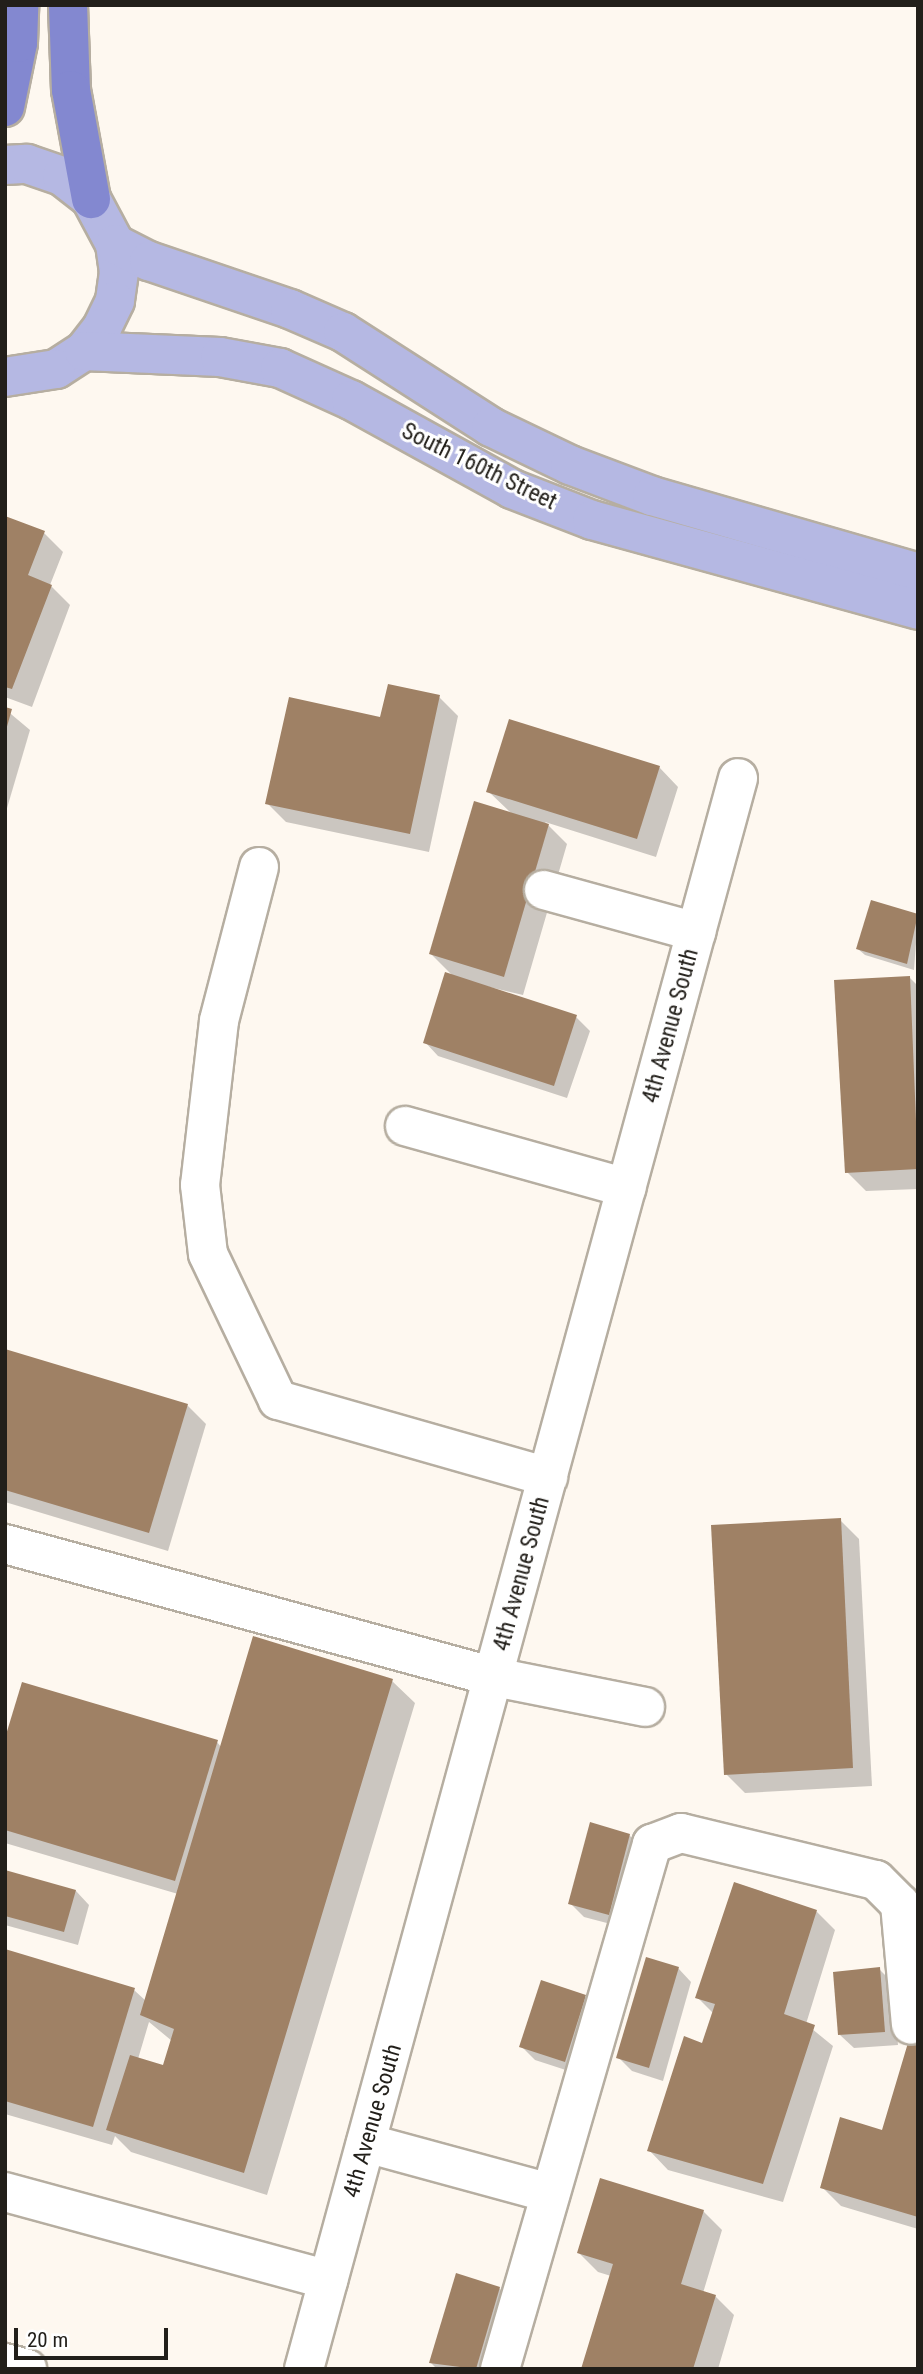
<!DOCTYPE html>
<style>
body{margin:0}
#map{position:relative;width:923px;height:2374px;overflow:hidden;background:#fef8f0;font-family:"Roboto Condensed",sans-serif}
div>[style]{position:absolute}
.shadow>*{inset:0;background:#0003}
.building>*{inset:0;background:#9f8165}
.roads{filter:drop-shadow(2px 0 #b6aea1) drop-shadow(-2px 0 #b6aea1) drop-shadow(0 2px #b6aea1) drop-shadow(0 -2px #b6aea1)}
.minor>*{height:38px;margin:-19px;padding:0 19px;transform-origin:19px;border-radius:19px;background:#fff}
.major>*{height:38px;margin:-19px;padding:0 19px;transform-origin:19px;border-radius:19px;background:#b5b8e3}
.highway>*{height:38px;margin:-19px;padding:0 19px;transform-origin:19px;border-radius:19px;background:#8388d0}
span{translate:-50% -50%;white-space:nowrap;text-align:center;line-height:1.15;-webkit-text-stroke:6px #fff;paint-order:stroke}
.street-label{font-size:23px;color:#221f1a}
.frame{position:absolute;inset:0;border:7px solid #221f1a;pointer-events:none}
.scale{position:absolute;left:14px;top:2328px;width:154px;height:32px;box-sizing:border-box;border:4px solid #221f1a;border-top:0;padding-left:9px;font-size:21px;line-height:24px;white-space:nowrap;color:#221f1a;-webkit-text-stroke:5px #fff;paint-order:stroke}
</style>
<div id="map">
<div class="shadow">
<i style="clip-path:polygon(5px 518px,44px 533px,63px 552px,50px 585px,70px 605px,32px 707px,5px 697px)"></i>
<i style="clip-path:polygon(439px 697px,458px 716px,429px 852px,286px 822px,267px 803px,382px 719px)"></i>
<i style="clip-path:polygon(5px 709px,30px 730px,5px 815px)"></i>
<i style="clip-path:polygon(659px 767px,678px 787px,656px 857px,545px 822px,567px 844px,523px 995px,473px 983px,576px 1017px,590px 1031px,567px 1098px,438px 1056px,425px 1042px,454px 977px,431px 954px,512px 814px,488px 791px)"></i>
<i style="clip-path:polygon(872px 902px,918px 916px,914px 970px,865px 955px,858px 949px)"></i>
<i style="clip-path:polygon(910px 978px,918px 986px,918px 1189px,866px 1191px,847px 1172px)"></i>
<i style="clip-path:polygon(5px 1351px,187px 1405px,206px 1424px,168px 1551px,5px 1502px)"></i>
<i style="clip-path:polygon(840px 1520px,859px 1539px,872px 1786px,745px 1793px,726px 1774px)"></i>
<i style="clip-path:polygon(evenodd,392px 1681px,415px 1703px,267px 2195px,131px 2152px,115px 2136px,112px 2145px,5px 2114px,5px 1951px,134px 1990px,146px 2001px,178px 1894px,5px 1843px,5px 1744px,217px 1742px,221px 1747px,392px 1681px,149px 2022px,172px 2041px,164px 2067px,138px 2059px,149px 2022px)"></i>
<i style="clip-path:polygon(629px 1835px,643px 1849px,622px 1927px,584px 1917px,570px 1903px)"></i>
<i style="clip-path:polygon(5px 1872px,76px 1891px,89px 1905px,78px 1945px,5px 1925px)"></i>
<i style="clip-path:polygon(816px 1911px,835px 1930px,806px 2024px,833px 2046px,783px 2202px,668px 2170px,649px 2150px,704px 2045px,714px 2014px,697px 1997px)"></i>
<i style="clip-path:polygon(678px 1968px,691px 1982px,663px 2081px,632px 2071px,618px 2057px)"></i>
<i style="clip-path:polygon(879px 1969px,893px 1983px,898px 2045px,854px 2048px,840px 2035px)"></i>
<i style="clip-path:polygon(585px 1997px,599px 2010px,578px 2074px,535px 2060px,521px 2046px)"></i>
<i style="clip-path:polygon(918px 2029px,918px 2229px,841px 2206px,822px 2187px,883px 2133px)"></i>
<i style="clip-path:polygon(703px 2211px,722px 2230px,703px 2293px,715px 2296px,734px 2315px,718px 2369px,583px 2369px,611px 2276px,598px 2272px,579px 2253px)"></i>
<i style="clip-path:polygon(499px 2288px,513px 2302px,493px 2369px,437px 2369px,431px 2363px)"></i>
</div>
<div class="building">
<i style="clip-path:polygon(5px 516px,45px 531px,28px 575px,52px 585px,12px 689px,5px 687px)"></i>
<i style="clip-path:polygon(388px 684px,440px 695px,410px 834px,265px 804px,289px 697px,380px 717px)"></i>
<i style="clip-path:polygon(5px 707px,12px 709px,6px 730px,5px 730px)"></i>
<i style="clip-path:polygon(509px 719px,660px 766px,637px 839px,486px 792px)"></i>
<i style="clip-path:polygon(474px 801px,549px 824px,504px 977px,429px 954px)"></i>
<i style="clip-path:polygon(871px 900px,918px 914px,907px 964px,856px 949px)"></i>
<i style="clip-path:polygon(445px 972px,577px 1015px,554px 1086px,423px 1043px)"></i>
<i style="clip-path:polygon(910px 976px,918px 1169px,845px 1173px,834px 980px)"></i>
<i style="clip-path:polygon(5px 1349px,188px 1404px,149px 1533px,5px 1490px)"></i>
<i style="clip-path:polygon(841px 1518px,853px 1768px,724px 1775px,711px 1525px)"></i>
<i style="clip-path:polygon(253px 1636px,393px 1679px,244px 2173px,106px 2130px,130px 2055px,163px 2065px,174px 2029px,140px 2015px)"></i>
<i style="clip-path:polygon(22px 1682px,218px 1740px,175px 1881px,5px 1830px,5px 1738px)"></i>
<i style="clip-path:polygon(590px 1822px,630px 1834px,609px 1915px,568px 1904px)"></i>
<i style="clip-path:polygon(5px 1870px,76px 1890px,64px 1932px,5px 1916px)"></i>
<i style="clip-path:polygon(734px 1882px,817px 1910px,784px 2014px,815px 2025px,763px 2184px,647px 2151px,684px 2036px,702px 2043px,715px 2004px,695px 1998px)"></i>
<i style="clip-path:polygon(5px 1949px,135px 1988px,93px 2127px,5px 2101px)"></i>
<i style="clip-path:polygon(646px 1957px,679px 1967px,649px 2068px,616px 2058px)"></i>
<i style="clip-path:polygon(880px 1967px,885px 2032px,838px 2035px,833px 1972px)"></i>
<i style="clip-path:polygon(541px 1980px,586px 1995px,565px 2062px,519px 2047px)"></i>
<i style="clip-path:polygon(913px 2026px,918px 2027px,918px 2217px,820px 2188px,840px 2117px,882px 2130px)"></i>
<i style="clip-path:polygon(600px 2178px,704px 2210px,681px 2284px,716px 2295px,693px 2369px,581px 2369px,613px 2264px,577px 2253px)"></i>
<i style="clip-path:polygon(456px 2273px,500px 2287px,476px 2369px,429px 2363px)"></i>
</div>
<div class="roads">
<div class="minor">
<i style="left:259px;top:867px;width:159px;rotate:104.6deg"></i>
<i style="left:219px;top:1021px;width:165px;rotate:96.6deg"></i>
<i style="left:200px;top:1185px;width:69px;rotate:83.4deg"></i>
<i style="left:208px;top:1254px;width:162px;rotate:64.4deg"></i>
<i style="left:278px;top:1400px;width:281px;rotate:15.9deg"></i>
<i style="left:544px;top:890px;width:158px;rotate:15.4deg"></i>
<i style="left:405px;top:1126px;width:230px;rotate:15.6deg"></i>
<i style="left:5px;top:1544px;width:508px;rotate:15.19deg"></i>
<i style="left:495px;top:1677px;width:153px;rotate:11.3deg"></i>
<i style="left:366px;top:2143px;width:191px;rotate:15.2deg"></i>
<i style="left:5px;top:2192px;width:335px;rotate:15.2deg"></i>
<i style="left:5px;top:2363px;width:23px;rotate:15deg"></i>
<i style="left:304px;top:2369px;width:1649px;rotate:-74.74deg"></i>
<i style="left:500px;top:2369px;width:547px;rotate:-73.85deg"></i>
<i style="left:652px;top:1844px;width:31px;rotate:-21deg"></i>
<i style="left:681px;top:1833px;width:201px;rotate:13.6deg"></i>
<i style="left:876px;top:1880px;width:34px;rotate:45deg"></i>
<i style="left:900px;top:1904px;width:121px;rotate:84.8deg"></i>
</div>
<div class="major">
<i style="left:5px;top:165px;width:22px;rotate:-3deg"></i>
<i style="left:27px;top:164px;width:37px;rotate:19deg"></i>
<i style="left:62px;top:176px;width:37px;rotate:38deg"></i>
<i style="left:91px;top:199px;width:51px;rotate:61.9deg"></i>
<i style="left:115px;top:244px;width:28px;rotate:82deg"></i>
<i style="left:119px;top:272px;width:29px;rotate:98deg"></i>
<i style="left:115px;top:301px;width:30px;rotate:116deg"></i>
<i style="left:102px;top:328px;width:29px;rotate:128deg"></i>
<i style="left:84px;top:351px;width:33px;rotate:147deg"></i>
<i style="left:56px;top:369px;width:52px;rotate:171.1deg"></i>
<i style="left:115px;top:244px;width:38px;rotate:27deg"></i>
<i style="left:149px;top:261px;width:149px;rotate:18.8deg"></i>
<i style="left:290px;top:309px;width:58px;rotate:23.5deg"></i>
<i style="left:343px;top:332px;width:176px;rotate:32.7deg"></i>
<i style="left:491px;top:427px;width:88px;rotate:25.7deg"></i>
<i style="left:570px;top:465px;width:88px;rotate:20.7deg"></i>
<i style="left:652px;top:496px;width:277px;rotate:16.1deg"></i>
<i style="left:84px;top:351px;width:136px;rotate:2.5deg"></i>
<i style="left:220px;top:357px;width:61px;rotate:10.4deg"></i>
<i style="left:280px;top:368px;width:78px;rotate:24.3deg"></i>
<i style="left:351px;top:400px;width:184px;rotate:28.9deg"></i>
<i style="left:512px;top:489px;width:86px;rotate:21.2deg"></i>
<i style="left:592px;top:520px;width:338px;rotate:15.4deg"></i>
</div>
<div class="highway">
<i style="left:68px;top:5px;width:85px;rotate:88deg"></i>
<i style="left:71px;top:90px;width:111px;rotate:79.6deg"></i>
<i style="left:5px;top:107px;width:65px;rotate:-78.5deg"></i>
<i style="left:18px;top:43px;width:38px;rotate:-88deg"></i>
</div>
</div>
<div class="street-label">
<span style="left:479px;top:467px;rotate:26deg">South 160th Street</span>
<span style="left:671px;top:1026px;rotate:-75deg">4th Avenue South</span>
<span style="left:522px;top:1574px;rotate:-75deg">4th Avenue South</span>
<span style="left:373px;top:2121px;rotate:-74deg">4th Avenue South</span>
</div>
<div class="frame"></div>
<div class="scale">20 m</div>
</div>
